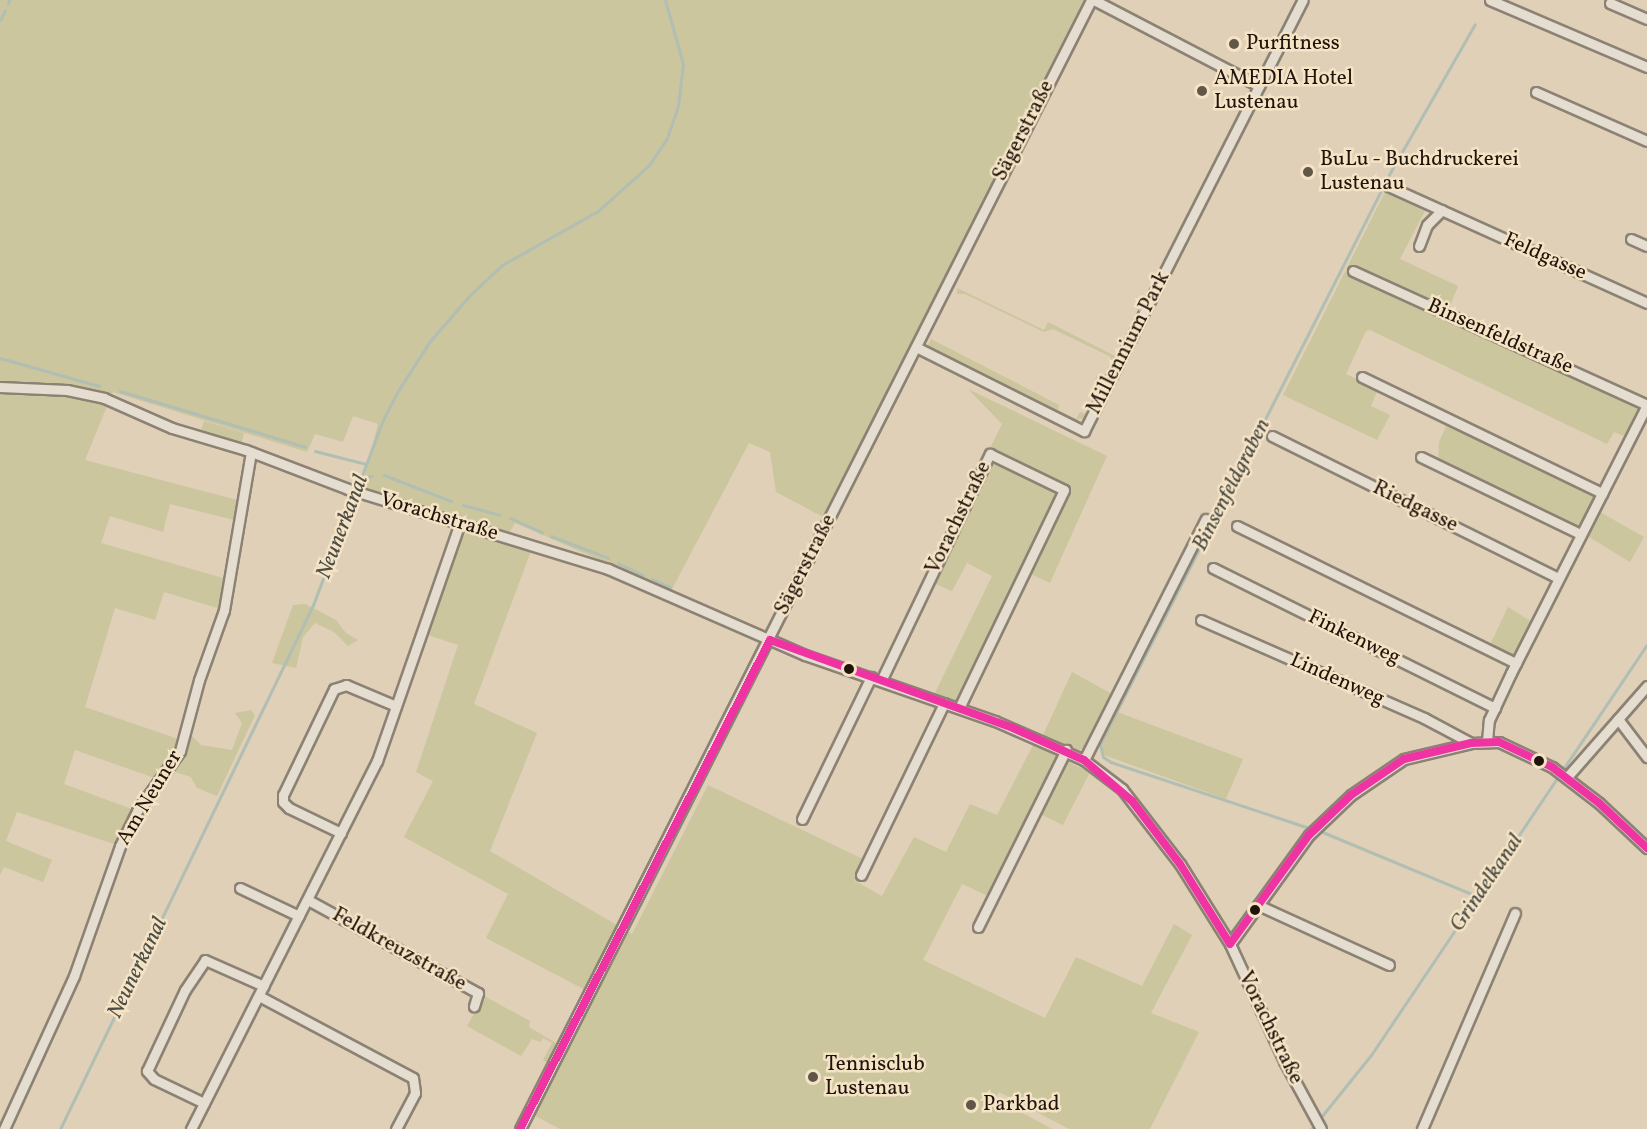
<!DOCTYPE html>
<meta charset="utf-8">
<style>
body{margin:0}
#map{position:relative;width:1647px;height:1129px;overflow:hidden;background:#dfd0b7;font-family:Vollkorn,serif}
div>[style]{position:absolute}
.green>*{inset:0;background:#cbc69d}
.stream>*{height:3px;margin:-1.5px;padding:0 1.5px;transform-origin:1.5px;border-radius:1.5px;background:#b1beb3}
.roads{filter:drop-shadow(2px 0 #8c8274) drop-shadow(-2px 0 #8c8274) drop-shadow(0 2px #8c8274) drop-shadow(0 -2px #8c8274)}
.minor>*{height:9px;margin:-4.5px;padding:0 4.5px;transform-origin:4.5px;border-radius:4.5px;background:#e4ddd0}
.bus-1>*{height:8px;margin:-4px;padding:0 4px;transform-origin:4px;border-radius:4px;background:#f033a3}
.dots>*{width:16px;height:16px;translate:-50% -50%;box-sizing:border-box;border:3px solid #f5e3c5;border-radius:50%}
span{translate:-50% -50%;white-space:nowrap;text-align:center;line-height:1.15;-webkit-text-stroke:5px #f5e3c5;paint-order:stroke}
.poi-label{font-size:21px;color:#1f140c}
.left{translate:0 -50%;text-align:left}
.street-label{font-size:21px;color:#1f140c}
.water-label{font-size:22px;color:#4b4d46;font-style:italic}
</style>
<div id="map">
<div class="green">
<i style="clip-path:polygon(0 0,1084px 0,825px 518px,776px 492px,770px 452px,749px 443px,671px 591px,515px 523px,510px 532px,361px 490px,378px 424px,353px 416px,343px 442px,315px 434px,307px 452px,113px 392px,110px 398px,0 385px)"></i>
<i style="clip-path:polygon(1386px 190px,1427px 207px,1400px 259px,1458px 286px,1446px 316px,1639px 405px,1626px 437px,1614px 432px,1607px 444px,1370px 330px,1366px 331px,1346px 374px,1378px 389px,1371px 406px,1390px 415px,1377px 440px,1283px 395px)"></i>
<i style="clip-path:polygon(957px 288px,1044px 330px,1048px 322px,1119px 358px,1110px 368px,1111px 357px,1053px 329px,1044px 332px,965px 294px,957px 294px)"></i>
<i style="clip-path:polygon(931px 339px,1059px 405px,1058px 410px,1076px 419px,1080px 412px,1087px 414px,1102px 385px,1095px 380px,1097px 375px,1108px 378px,1088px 418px,1074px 420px,935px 351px,928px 345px)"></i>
<i style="clip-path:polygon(0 387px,67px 390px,109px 401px,85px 460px,241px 501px,238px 521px,170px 504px,163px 532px,110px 516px,101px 543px,230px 580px,224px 610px,164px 592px,155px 620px,115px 608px,85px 707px,184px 741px,160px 780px,75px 750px,64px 784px,137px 811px,120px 846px,17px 812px,6px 841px,52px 860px,43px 882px,4px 867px,0 875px)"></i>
<i style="clip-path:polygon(968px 389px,1107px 456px,1050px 583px,1024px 571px,957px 702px,935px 693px,992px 576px,967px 563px,952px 591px,926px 580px,1002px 424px)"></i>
<i style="clip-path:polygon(204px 421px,244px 433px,241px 445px,200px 433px)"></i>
<i style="clip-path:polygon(1448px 422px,1593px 491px,1596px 496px,1580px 527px,1438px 463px,1439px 442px)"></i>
<i style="clip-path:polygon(1600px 512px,1644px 537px,1630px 562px,1589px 537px)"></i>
<i style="clip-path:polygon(472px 533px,531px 551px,474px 704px,537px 733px,490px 851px,632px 934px,708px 785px,865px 860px,855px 881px,882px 896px,914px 837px,946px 852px,970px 804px,997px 815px,1033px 745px,1059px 756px,988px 896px,962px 884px,923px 960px,1045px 1018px,1076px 957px,1142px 986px,1174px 924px,1192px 935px,1151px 1013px,1199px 1032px,1150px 1129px,1069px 1129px,999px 1092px,995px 1098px,1052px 1129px,560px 1129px,530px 1113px,593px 994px,486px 938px,508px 894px,404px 837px,433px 781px,416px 772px,458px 645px,425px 634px,452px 554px,462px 535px)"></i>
<i style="clip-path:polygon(305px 604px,336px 620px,346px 633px,358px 640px,348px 646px,334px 632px,315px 623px,303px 637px,296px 668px,272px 663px,293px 605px)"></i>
<i style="clip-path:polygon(1508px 607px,1532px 622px,1514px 657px,1489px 647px)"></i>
<i style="clip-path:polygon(1072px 672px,1112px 694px,1084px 748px,1077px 751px,1043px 735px)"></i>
<i style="clip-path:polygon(251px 710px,255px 715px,217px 796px,197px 788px,191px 777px,172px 771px,186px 752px,191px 735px,201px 745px,232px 750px,242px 723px,235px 713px)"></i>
<i style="clip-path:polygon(1117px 712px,1243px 759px,1226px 799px,1104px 755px,1102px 744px)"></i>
<i style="clip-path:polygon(1064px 760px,1090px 772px,1063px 825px,1038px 813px)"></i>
<i style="clip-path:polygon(484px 996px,530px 1021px,529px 1027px,556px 1043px,548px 1063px,543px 1060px,552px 1043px,543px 1038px,541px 1042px,532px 1039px,521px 1056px,467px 1026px)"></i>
</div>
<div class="stream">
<i style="left:8px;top:3px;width:3px;rotate:-72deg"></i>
<i style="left:0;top:20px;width:11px;rotate:-63deg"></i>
<i style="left:0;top:358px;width:103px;rotate:15.8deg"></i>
<i style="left:120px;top:391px;width:193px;rotate:16.8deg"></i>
<i style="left:315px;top:451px;width:53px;rotate:14.3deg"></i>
<i style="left:384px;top:475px;width:72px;rotate:21.2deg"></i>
<i style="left:362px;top:477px;width:10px;rotate:-6deg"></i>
<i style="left:463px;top:505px;width:38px;rotate:15deg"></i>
<i style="left:510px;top:518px;width:35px;rotate:24deg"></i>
<i style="left:551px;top:536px;width:61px;rotate:21.1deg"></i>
<i style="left:618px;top:563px;width:28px;rotate:26deg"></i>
<i style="left:652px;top:579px;width:20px;rotate:24deg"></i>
<i style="left:1309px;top:828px;width:209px;rotate:-161.6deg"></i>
<i style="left:1111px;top:762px;width:9px;rotate:-148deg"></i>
<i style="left:1103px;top:757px;width:13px;rotate:-103deg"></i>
<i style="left:1100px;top:744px;width:643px;rotate:-63.08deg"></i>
<i style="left:1391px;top:171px;width:169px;rotate:-60.3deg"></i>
<i style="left:1320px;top:831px;width:169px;rotate:22.6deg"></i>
<i style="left:1321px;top:1117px;width:80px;rotate:-51.1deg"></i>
<i style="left:1371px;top:1055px;width:494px;rotate:-56.1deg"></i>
<i style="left:60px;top:1129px;width:582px;rotate:-64.23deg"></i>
<i style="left:313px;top:605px;width:198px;rotate:-69.3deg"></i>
<i style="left:383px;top:420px;width:33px;rotate:-63deg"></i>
<i style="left:398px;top:391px;width:59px;rotate:-57.4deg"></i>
<i style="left:430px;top:341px;width:62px;rotate:-48.9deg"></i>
<i style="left:471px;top:294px;width:42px;rotate:-43.1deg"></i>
<i style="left:502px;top:265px;width:110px;rotate:-29.4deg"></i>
<i style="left:598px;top:211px;width:69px;rotate:-42deg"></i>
<i style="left:649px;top:165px;width:32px;rotate:-56deg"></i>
<i style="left:667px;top:138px;width:34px;rotate:-71deg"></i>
<i style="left:678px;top:106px;width:42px;rotate:-83.2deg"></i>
<i style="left:683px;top:64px;width:66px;rotate:-105.7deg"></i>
<i style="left:1311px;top:1129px;width:3px;rotate:-45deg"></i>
</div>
<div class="roads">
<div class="minor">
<i style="left:1094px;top:0;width:186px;rotate:27.5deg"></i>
<i style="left:1490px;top:0;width:171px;rotate:23.1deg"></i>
<i style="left:1610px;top:3px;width:40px;rotate:23.4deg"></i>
<i style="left:1536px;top:92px;width:121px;rotate:23.8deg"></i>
<i style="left:1388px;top:186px;width:284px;rotate:24.3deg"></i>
<i style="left:1631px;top:239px;width:17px;rotate:24deg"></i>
<i style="left:1419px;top:246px;width:22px;rotate:-69deg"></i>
<i style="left:1427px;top:225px;width:21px;rotate:-45deg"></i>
<i style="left:1353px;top:271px;width:323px;rotate:24.5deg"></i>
<i style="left:916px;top:347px;width:188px;rotate:26.6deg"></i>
<i style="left:1084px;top:431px;width:483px;rotate:-63.1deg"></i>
<i style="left:1362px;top:377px;width:267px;rotate:25.8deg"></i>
<i style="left:0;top:387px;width:67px;rotate:2.6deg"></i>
<i style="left:67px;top:390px;width:38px;rotate:12deg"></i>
<i style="left:104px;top:398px;width:74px;rotate:23.8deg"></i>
<i style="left:172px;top:428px;width:77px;rotate:16.6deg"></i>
<i style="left:246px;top:450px;width:109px;rotate:20.9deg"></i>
<i style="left:348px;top:489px;width:272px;rotate:17.1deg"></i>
<i style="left:608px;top:569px;width:215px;rotate:23.6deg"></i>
<i style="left:805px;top:655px;width:201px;rotate:19.2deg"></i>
<i style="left:995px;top:721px;width:97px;rotate:23.7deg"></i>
<i style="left:1084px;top:760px;width:48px;rotate:37.3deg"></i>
<i style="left:1122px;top:789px;width:95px;rotate:52.3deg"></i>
<i style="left:1180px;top:864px;width:94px;rotate:58deg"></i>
<i style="left:1230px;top:944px;width:129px;rotate:65.2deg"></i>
<i style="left:1284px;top:1061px;width:77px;rotate:61.4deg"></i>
<i style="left:1272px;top:436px;width:319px;rotate:26.4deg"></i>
<i style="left:1421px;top:457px;width:177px;rotate:25.8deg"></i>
<i style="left:1237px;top:526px;width:311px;rotate:26.2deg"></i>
<i style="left:1213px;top:568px;width:315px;rotate:26.4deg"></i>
<i style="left:1201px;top:620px;width:244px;rotate:23.7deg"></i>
<i style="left:1424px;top:718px;width:53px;rotate:28deg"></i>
<i style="left:881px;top:681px;width:252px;rotate:-64.4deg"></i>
<i style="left:990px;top:454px;width:82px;rotate:25.9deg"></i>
<i style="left:1064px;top:490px;width:242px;rotate:115.7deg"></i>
<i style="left:1618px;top:719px;width:48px;rotate:52.7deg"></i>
<i style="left:1487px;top:741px;width:21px;rotate:-85deg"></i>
<i style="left:1489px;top:720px;width:52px;rotate:-64.9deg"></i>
<i style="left:1511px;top:673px;width:301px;rotate:-63.1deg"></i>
<i style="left:1084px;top:760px;width:270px;rotate:-63.2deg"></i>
<i style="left:1567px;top:777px;width:121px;rotate:-48.7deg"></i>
<i style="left:802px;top:819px;width:158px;rotate:-64.1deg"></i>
<i style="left:341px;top:833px;width:58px;rotate:-154.3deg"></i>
<i style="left:289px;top:808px;width:8px;rotate:-135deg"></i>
<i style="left:283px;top:802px;width:7px;rotate:-90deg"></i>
<i style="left:283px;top:795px;width:118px;rotate:-64.3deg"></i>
<i style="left:334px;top:689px;width:13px;rotate:-18deg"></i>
<i style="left:346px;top:685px;width:54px;rotate:22.8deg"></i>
<i style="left:861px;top:875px;width:191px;rotate:-64.2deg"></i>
<i style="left:240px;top:888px;width:65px;rotate:25.4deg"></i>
<i style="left:308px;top:900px;width:194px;rotate:28.7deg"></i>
<i style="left:478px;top:993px;width:14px;rotate:107deg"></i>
<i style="left:1258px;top:905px;width:144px;rotate:24.6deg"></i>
<i style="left:978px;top:927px;width:198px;rotate:-63.6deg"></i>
<i style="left:1230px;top:944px;width:135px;rotate:-54.1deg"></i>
<i style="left:1309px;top:835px;width:58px;rotate:-43.6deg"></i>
<i style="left:1351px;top:795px;width:64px;rotate:-34.2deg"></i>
<i style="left:1404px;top:759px;width:69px;rotate:-13.4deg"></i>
<i style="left:1471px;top:743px;width:28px;rotate:-2deg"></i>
<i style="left:1499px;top:742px;width:59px;rotate:25.3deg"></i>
<i style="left:1552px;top:767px;width:59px;rotate:37.5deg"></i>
<i style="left:1599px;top:803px;width:66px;rotate:43.2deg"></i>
<i style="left:259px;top:996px;width:174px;rotate:28deg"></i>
<i style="left:413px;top:1078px;width:15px;rotate:82deg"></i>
<i style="left:415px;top:1093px;width:41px;rotate:117.8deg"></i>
<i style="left:204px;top:1103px;width:55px;rotate:-154.4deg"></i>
<i style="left:154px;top:1079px;width:11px;rotate:-131deg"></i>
<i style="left:147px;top:1071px;width:89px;rotate:-64.9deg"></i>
<i style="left:185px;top:990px;width:36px;rotate:-56deg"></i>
<i style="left:205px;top:960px;width:64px;rotate:23.8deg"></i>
<i style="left:4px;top:1129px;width:168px;rotate:-65.4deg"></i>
<i style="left:74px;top:976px;width:138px;rotate:-70.5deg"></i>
<i style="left:120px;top:846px;width:39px;rotate:-64deg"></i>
<i style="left:137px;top:811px;width:74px;rotate:-54.4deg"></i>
<i style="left:180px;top:751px;width:73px;rotate:-75deg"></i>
<i style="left:199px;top:680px;width:74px;rotate:-70.3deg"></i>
<i style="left:224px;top:610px;width:160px;rotate:-80.3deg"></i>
<i style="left:191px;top:1129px;width:412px;rotate:-63.2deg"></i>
<i style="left:377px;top:761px;width:252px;rotate:-70.8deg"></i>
<i style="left:520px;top:1129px;width:1265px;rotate:-63.17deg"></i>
<i style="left:1422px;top:1129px;width:235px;rotate:-66.7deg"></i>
</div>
</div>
<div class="bus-1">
<i style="left:770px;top:640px;width:258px;rotate:19.9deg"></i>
<i style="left:1013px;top:728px;width:78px;rotate:24.3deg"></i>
<i style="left:1084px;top:760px;width:63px;rotate:40.5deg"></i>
<i style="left:1132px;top:801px;width:79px;rotate:52.7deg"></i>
<i style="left:1180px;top:864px;width:94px;rotate:58deg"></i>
<i style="left:1230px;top:944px;width:135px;rotate:-54.1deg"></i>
<i style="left:1309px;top:835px;width:58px;rotate:-43.6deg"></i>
<i style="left:1351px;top:795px;width:64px;rotate:-34.2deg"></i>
<i style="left:1404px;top:759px;width:69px;rotate:-13.4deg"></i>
<i style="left:1471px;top:743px;width:28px;rotate:-2deg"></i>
<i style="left:1499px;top:742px;width:59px;rotate:25.3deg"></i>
<i style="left:1552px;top:767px;width:59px;rotate:37.5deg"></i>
<i style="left:1599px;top:803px;width:66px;rotate:43.2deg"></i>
<i style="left:520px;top:1129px;width:549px;rotate:-62.92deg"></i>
</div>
<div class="dots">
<i style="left:1234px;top:44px;background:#625648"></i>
<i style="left:1202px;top:91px;background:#625648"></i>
<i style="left:1308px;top:172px;background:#625648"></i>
<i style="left:849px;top:669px;background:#1f140c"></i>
<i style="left:1539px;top:761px;background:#1f140c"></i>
<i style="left:1255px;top:910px;background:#1f140c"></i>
<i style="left:813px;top:1077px;background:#625648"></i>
<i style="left:971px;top:1105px;background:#625648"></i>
</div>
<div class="poi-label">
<span class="left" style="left:1246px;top:44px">Purfitness</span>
<span class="left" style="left:1214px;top:91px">AMEDIA Hotel<br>Lustenau</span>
<span class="left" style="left:1320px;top:172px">BuLu - Buchdruckerei<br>Lustenau</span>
<span class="left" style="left:825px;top:1077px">Tennisclub<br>Lustenau</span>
<span class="left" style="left:983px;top:1105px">Parkbad</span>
</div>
<div class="street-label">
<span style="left:1024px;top:131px;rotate:-63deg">Sägerstraße</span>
<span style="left:1545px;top:257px;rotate:24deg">Feldgasse</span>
<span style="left:1500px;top:337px;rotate:24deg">Binsenfeldstraße</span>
<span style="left:1129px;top:343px;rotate:-63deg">Millennium Park</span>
<span style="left:1415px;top:507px;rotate:26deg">Riedgasse</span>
<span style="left:439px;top:517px;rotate:17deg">Vorachstraße</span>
<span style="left:959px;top:518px;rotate:-64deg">Vorachstraße</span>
<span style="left:806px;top:565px;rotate:-63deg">Sägerstraße</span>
<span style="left:1354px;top:638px;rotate:26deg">Finkenweg</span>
<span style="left:1337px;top:680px;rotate:24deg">Lindenweg</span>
<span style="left:150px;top:798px;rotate:-59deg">Am Neuner</span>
<span style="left:399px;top:950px;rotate:29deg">Feldkreuzstraße</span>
<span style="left:1270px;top:1028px;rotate:64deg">Vorachstraße</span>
</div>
<div class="water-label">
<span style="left:1232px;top:485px;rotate:-63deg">Binsenfeldgraben</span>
<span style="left:343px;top:527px;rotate:-69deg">Neunerkanal</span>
<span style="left:1487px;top:883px;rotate:-56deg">Grindelkanal</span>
<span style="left:138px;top:968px;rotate:-64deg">Neunerkanal</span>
</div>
</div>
